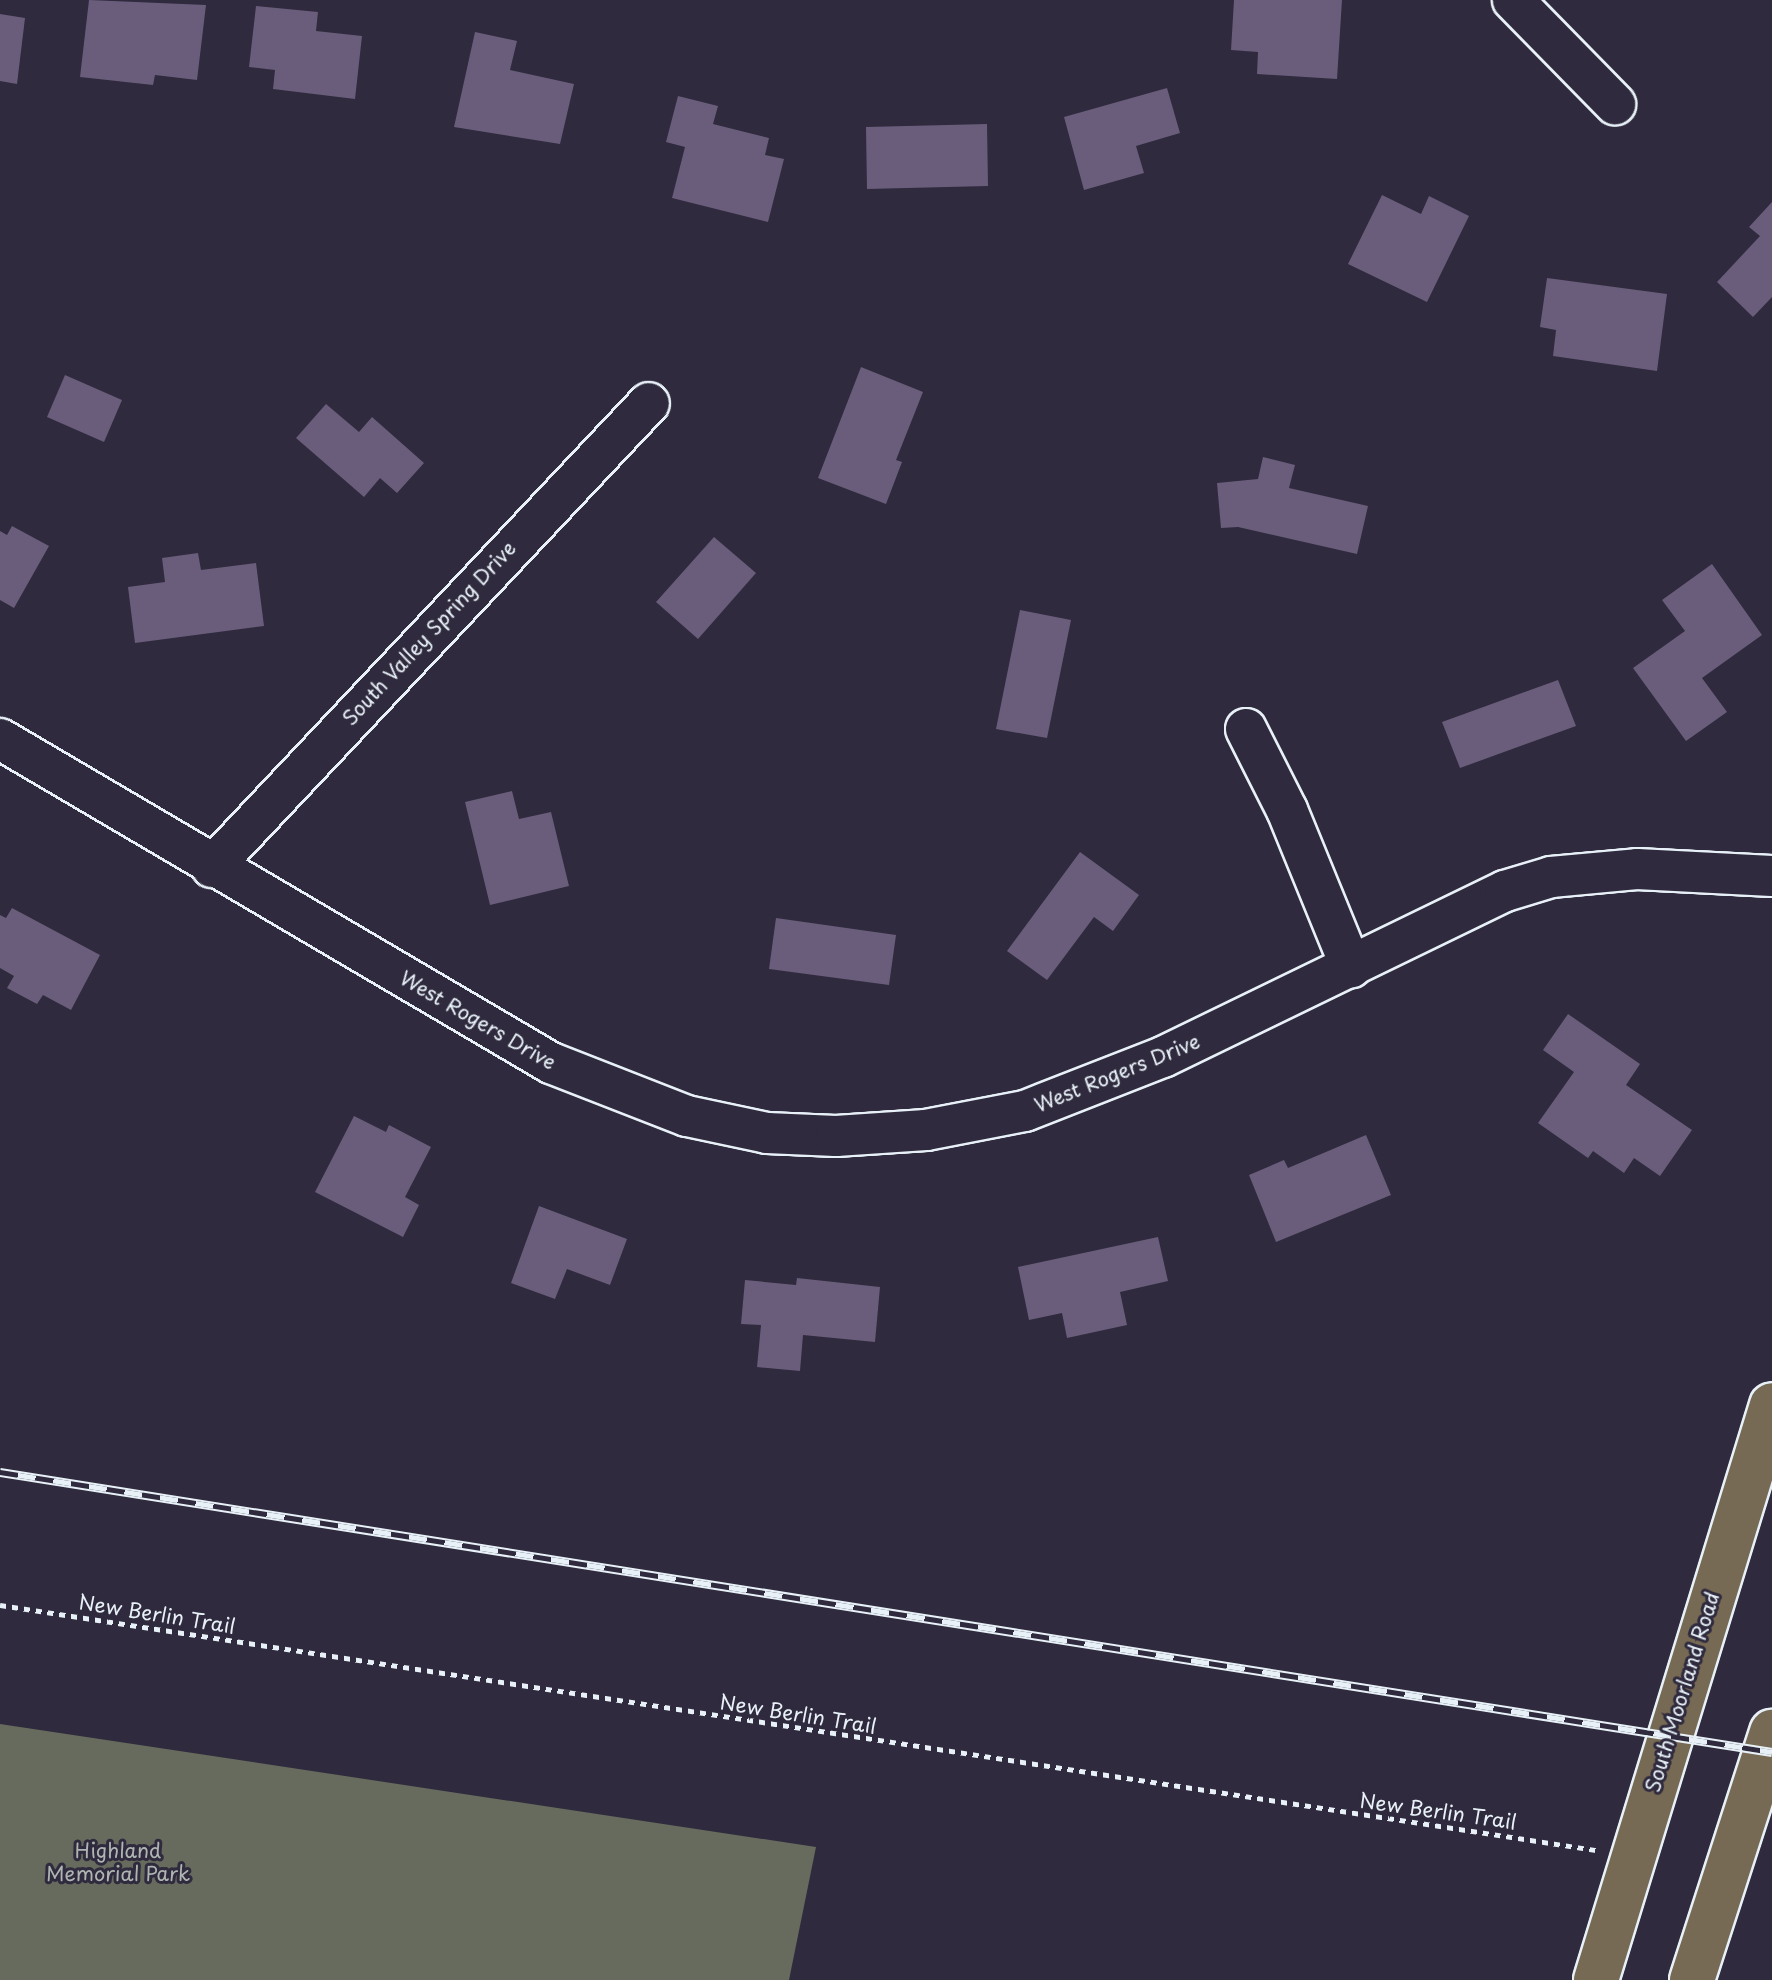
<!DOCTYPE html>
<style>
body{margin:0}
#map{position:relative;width:1772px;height:1980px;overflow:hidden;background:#2f2a3d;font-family:"Playpen Sans",sans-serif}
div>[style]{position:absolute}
.green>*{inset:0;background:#666b5d}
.building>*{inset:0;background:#695d7b}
.path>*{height:5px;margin-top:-2.5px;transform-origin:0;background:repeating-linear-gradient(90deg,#e8f1f8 0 6px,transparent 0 12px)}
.roads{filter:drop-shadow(2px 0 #e8f1f8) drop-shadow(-2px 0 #e8f1f8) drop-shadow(0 2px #e8f1f8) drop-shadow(0 -2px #e8f1f8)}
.minor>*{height:40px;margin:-20px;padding:0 20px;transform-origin:20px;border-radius:20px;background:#2f2a3d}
.major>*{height:44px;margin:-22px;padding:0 22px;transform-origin:22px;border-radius:22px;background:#776a54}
.rail>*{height:9px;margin-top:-4.5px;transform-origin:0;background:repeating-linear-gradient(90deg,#2f2a3d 0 18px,#e8f1f8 0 36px);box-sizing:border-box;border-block:2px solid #e8f1f8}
span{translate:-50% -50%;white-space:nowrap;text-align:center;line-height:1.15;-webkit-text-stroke:6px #2f2a3d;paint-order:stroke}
.street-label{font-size:20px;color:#e8f1f8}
.park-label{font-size:20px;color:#aeb5b2}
</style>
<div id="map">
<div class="green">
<i style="clip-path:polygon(0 1724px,816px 1847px,789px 1980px,0 1980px)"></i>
</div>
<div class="building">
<i style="clip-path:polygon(89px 0,206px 5px,197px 80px,155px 75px,153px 85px,80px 77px)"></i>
<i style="clip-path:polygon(1234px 0,1342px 0,1337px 79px,1257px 74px,1258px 52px,1231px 50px)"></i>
<i style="clip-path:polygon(256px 6px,318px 12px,316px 31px,362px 36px,355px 99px,273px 89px,275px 70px,249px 67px)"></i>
<i style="clip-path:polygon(0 14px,25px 18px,17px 84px,0 81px)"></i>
<i style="clip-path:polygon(475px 32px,517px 41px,510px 70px,574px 84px,560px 144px,454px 127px)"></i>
<i style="clip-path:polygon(1167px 88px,1180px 133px,1136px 146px,1144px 173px,1084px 190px,1064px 117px)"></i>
<i style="clip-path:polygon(678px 96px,718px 106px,713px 124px,769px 138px,765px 155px,784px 159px,768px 222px,672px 198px,685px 147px,666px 142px)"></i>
<i style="clip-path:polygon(987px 124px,988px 186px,867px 189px,866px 127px)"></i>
<i style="clip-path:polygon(1382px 195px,1421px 214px,1429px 196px,1469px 216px,1427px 302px,1348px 264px)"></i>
<i style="clip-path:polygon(1772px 202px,1772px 297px,1753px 317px,1717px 282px,1760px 236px,1749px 227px)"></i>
<i style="clip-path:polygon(1547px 278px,1667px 294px,1657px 371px,1553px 356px,1556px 330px,1540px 327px)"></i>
<i style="clip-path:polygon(861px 367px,923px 392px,896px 460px,902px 462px,886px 504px,818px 478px)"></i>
<i style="clip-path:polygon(65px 375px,122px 400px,104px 442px,47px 417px)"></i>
<i style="clip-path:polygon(326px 404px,359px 432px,372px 417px,424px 463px,397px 493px,380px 478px,364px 497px,296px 438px)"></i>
<i style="clip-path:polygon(1263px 457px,1295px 465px,1289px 488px,1368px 506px,1357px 554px,1238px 527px,1221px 528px,1217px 483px,1258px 479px)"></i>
<i style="clip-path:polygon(12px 526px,49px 546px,14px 608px,0 600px,0 531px,7px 535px)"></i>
<i style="clip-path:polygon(714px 537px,756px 573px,698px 639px,656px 602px)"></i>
<i style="clip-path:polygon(198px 553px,201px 570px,256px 563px,264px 626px,135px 643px,128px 587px,165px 582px,162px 558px)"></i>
<i style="clip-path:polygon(1712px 564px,1762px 635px,1702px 678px,1727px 712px,1686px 741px,1633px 668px,1685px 631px,1662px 600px)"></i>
<i style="clip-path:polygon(1020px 610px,1071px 620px,1047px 738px,996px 729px)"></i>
<i style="clip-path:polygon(1558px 680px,1576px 726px,1460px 768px,1442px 722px)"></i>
<i style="clip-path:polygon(512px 791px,519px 819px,551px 812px,569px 886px,490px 905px,465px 802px)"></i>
<i style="clip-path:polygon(1080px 852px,1139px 895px,1113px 931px,1094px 917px,1047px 980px,1007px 951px)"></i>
<i style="clip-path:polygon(12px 908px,100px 955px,71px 1010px,43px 995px,37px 1004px,7px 988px,14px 976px,0 968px,0 915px,6px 918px)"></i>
<i style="clip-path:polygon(776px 918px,896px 935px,889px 985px,769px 969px)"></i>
<i style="clip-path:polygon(1568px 1014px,1640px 1064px,1626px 1085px,1692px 1130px,1660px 1176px,1634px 1158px,1624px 1173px,1593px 1151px,1588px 1158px,1538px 1123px,1574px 1072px,1543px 1050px)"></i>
<i style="clip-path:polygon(354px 1116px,386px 1132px,389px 1125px,431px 1147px,405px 1197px,419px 1205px,403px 1237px,315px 1192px)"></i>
<i style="clip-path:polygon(1366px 1135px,1391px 1195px,1276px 1242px,1249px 1175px,1284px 1160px,1288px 1168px)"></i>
<i style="clip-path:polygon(539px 1206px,627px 1239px,610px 1285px,567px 1269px,555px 1299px,511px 1283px)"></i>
<i style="clip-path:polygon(1158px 1237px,1168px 1281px,1120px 1292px,1127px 1325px,1067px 1338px,1062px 1313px,1029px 1320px,1018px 1267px)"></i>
<i style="clip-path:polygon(797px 1278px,880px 1287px,875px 1342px,803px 1335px,800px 1371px,757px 1367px,761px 1325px,741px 1324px,745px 1280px,796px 1285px)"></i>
</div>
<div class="path">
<i style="left:0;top:1605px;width:1615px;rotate:8.73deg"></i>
</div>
<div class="roads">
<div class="minor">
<i style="left:1513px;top:0;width:146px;rotate:45.6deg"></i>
<i style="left:1246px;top:729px;width:91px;rotate:63.2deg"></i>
<i style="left:1287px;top:810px;width:170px;rotate:67.8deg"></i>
<i style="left:0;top:739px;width:639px;rotate:30.46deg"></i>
<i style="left:551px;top:1063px;width:146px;rotate:21.3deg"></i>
<i style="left:687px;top:1116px;width:82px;rotate:12deg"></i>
<i style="left:767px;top:1133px;width:69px;rotate:2.5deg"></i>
<i style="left:836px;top:1136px;width:90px;rotate:-3.8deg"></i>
<i style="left:926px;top:1130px;width:101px;rotate:-10.9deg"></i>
<i style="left:1025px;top:1111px;width:148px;rotate:-21.4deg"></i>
<i style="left:1163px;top:1057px;width:380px;rotate:-25.9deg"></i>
<i style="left:1505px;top:891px;width:48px;rotate:-16.9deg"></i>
<i style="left:1551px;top:877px;width:86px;rotate:-5.3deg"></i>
<i style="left:1637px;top:869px;width:135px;rotate:3deg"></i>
<i style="left:212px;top:867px;width:637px;rotate:-46.72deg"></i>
</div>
<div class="major">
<i style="left:1596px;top:1980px;width:601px;rotate:-72.98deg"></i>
<i style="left:1692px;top:1980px;width:261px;rotate:-72.1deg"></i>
</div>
</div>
<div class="rail">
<i style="left:0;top:1472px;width:1794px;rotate:8.98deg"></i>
</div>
<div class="street-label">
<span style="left:429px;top:633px;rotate:-47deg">South Valley Spring Drive</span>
<span style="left:478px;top:1020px;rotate:30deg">West Rogers Drive</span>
<span style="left:1117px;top:1073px;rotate:-22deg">West Rogers Drive</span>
<span style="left:157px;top:1614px;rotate:9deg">New Berlin Trail</span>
<span style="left:1682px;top:1692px;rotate:-73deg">South Moorland Road</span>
<span style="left:798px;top:1714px;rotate:9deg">New Berlin Trail</span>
<span style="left:1438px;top:1811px;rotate:8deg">New Berlin Trail</span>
</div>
<div class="park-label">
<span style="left:118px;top:1862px">Highland<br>Memorial Park</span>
</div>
</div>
